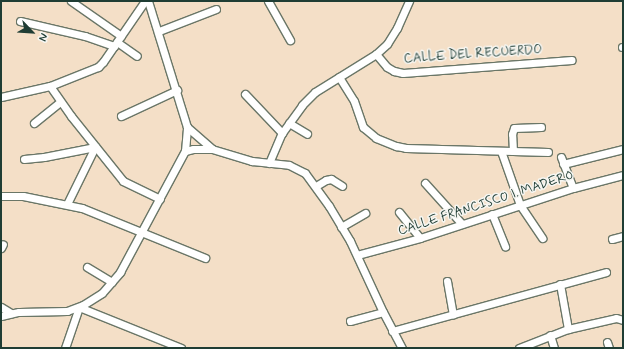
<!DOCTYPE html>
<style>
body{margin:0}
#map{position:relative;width:624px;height:349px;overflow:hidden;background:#f4dfc7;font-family:Mynerve,sans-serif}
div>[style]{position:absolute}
.roads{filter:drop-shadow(1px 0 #6a7667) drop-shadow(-1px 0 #6a7667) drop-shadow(0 1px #6a7667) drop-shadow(0 -1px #6a7667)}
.minor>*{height:7px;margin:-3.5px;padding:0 3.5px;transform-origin:3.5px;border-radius:3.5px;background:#fff}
span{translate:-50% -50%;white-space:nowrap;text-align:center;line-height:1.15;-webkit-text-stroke:3px #f6f6f2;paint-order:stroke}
.street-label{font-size:13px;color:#1f3d34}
.frame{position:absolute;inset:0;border:2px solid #1f3d34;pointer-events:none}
.north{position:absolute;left:12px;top:12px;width:40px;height:40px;-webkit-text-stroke:3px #f6f6f2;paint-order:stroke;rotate:115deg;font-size:11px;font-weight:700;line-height:16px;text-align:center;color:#1f3d34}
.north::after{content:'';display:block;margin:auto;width:14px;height:18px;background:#1f3d34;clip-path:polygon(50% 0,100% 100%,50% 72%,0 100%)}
</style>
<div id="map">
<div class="roads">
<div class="minor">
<i style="left:71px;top:1px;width:61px;rotate:35deg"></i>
<i style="left:268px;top:1px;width:45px;rotate:60.6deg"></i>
<i style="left:20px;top:21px;width:67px;rotate:13deg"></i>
<i style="left:85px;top:36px;width:31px;rotate:19deg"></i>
<i style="left:159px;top:31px;width:61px;rotate:-21.1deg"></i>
<i style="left:117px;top:42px;width:24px;rotate:35deg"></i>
<i style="left:622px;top:47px;width:1px"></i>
<i style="left:376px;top:54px;width:17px;rotate:50deg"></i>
<i style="left:387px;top:67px;width:8px;rotate:30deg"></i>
<i style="left:394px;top:71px;width:9px;rotate:13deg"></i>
<i style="left:403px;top:73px;width:169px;rotate:-4.4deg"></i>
<i style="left:339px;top:77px;width:28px;rotate:58deg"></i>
<i style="left:354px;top:101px;width:28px;rotate:71deg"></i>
<i style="left:363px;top:127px;width:17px;rotate:40deg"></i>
<i style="left:376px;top:138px;width:22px;rotate:22deg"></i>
<i style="left:396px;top:146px;width:10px;rotate:11deg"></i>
<i style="left:406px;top:148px;width:142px;rotate:1.6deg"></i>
<i style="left:50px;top:86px;width:37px;rotate:55deg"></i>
<i style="left:71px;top:116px;width:83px;rotate:51.3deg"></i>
<i style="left:123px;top:181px;width:41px;rotate:25.9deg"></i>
<i style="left:245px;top:94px;width:54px;rotate:46.5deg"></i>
<i style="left:1px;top:97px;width:50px;rotate:-12.7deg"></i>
<i style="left:50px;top:86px;width:52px;rotate:-21.6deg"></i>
<i style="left:98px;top:67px;width:7px;rotate:-45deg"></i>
<i style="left:103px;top:62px;width:74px;rotate:-55.5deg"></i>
<i style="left:121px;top:116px;width:62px;rotate:-24.9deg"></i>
<i style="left:34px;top:123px;width:33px;rotate:-39deg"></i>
<i style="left:289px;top:123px;width:21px;rotate:31deg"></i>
<i style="left:187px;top:127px;width:33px;rotate:41deg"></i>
<i style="left:185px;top:151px;width:8px;rotate:-14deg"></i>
<i style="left:193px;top:149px;width:19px"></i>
<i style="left:212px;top:149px;width:42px;rotate:16.7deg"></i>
<i style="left:252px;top:161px;width:37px;rotate:6deg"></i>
<i style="left:289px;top:165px;width:18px;rotate:27deg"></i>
<i style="left:305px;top:173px;width:41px;rotate:54deg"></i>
<i style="left:329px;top:206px;width:41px;rotate:59deg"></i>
<i style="left:350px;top:241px;width:78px;rotate:65.1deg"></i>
<i style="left:383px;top:312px;width:41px;rotate:62.2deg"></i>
<i style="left:501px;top:151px;width:57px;rotate:70.6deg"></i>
<i style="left:520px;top:205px;width:40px;rotate:56deg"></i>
<i style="left:513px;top:151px;width:17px;rotate:-93deg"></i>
<i style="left:512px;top:134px;width:6px;rotate:-72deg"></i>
<i style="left:514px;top:128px;width:27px;rotate:-2deg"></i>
<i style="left:561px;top:157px;width:33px;rotate:69deg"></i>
<i style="left:24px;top:159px;width:20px;rotate:-6deg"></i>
<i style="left:44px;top:157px;width:52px;rotate:-11.1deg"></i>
<i style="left:269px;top:163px;width:33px;rotate:-67deg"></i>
<i style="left:282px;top:133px;width:34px;rotate:-54deg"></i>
<i style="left:302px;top:105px;width:18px;rotate:-45deg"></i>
<i style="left:315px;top:92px;width:72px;rotate:-31.9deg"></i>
<i style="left:376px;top:54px;width:15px;rotate:-42deg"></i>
<i style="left:387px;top:44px;width:19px;rotate:-58deg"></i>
<i style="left:397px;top:28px;width:30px;rotate:-66deg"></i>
<i style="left:563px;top:164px;width:62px;rotate:-14deg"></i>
<i style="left:425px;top:183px;width:55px;rotate:47.9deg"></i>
<i style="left:316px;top:186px;width:12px;rotate:-31deg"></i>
<i style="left:326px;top:180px;width:5px;rotate:-11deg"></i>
<i style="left:331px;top:179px;width:13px;rotate:32deg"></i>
<i style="left:1px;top:196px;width:22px"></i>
<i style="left:23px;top:196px;width:60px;rotate:11.5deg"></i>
<i style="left:82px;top:208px;width:133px;rotate:22.1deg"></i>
<i style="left:67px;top:204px;width:64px;rotate:-63.8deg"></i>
<i style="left:399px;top:212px;width:33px;rotate:51deg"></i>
<i style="left:492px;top:214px;width:35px;rotate:68deg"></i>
<i style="left:341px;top:227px;width:28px;rotate:-30deg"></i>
<i style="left:612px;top:239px;width:11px;rotate:-15deg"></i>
<i style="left:1px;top:248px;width:4px;rotate:-63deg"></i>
<i style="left:357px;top:255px;width:65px;rotate:-15.1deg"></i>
<i style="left:420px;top:238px;width:161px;rotate:-18.1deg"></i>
<i style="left:573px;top:188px;width:52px;rotate:-14.6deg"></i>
<i style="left:87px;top:267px;width:29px;rotate:31deg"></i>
<i style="left:447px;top:281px;width:34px;rotate:80deg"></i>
<i style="left:560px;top:284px;width:46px;rotate:79.9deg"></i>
<i style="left:1px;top:307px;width:12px;rotate:31deg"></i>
<i style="left:1px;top:316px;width:18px;rotate:-13deg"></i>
<i style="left:19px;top:312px;width:48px;rotate:-1.2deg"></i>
<i style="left:67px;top:311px;width:17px;rotate:-21deg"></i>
<i style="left:83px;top:305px;width:22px;rotate:-32deg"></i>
<i style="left:102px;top:293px;width:28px;rotate:-49deg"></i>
<i style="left:120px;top:272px;width:137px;rotate:-61.8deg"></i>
<i style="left:185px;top:151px;width:24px;rotate:-85deg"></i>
<i style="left:187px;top:127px;width:132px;rotate:-107.2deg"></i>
<i style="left:350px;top:321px;width:34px;rotate:-15deg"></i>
<i style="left:392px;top:331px;width:222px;rotate:-15.4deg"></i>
<i style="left:550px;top:335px;width:14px;rotate:73deg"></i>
<i style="left:607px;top:342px;width:6px;rotate:72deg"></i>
<i style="left:65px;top:348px;width:43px;rotate:-71.1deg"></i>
<i style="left:79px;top:307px;width:110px;rotate:21.9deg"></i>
<i style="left:519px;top:348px;width:53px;rotate:-21.2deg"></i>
<i style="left:568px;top:329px;width:49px;rotate:-12.9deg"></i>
<i style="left:616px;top:318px;width:7px;rotate:16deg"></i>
</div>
</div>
<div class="street-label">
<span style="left:473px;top:55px;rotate:-4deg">CALLE DEL RECUERDO</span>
<span style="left:486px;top:204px;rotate:-18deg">CALLE FRANCISCO I. MADERO</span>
</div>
<div class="frame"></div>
<div class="north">N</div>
</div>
